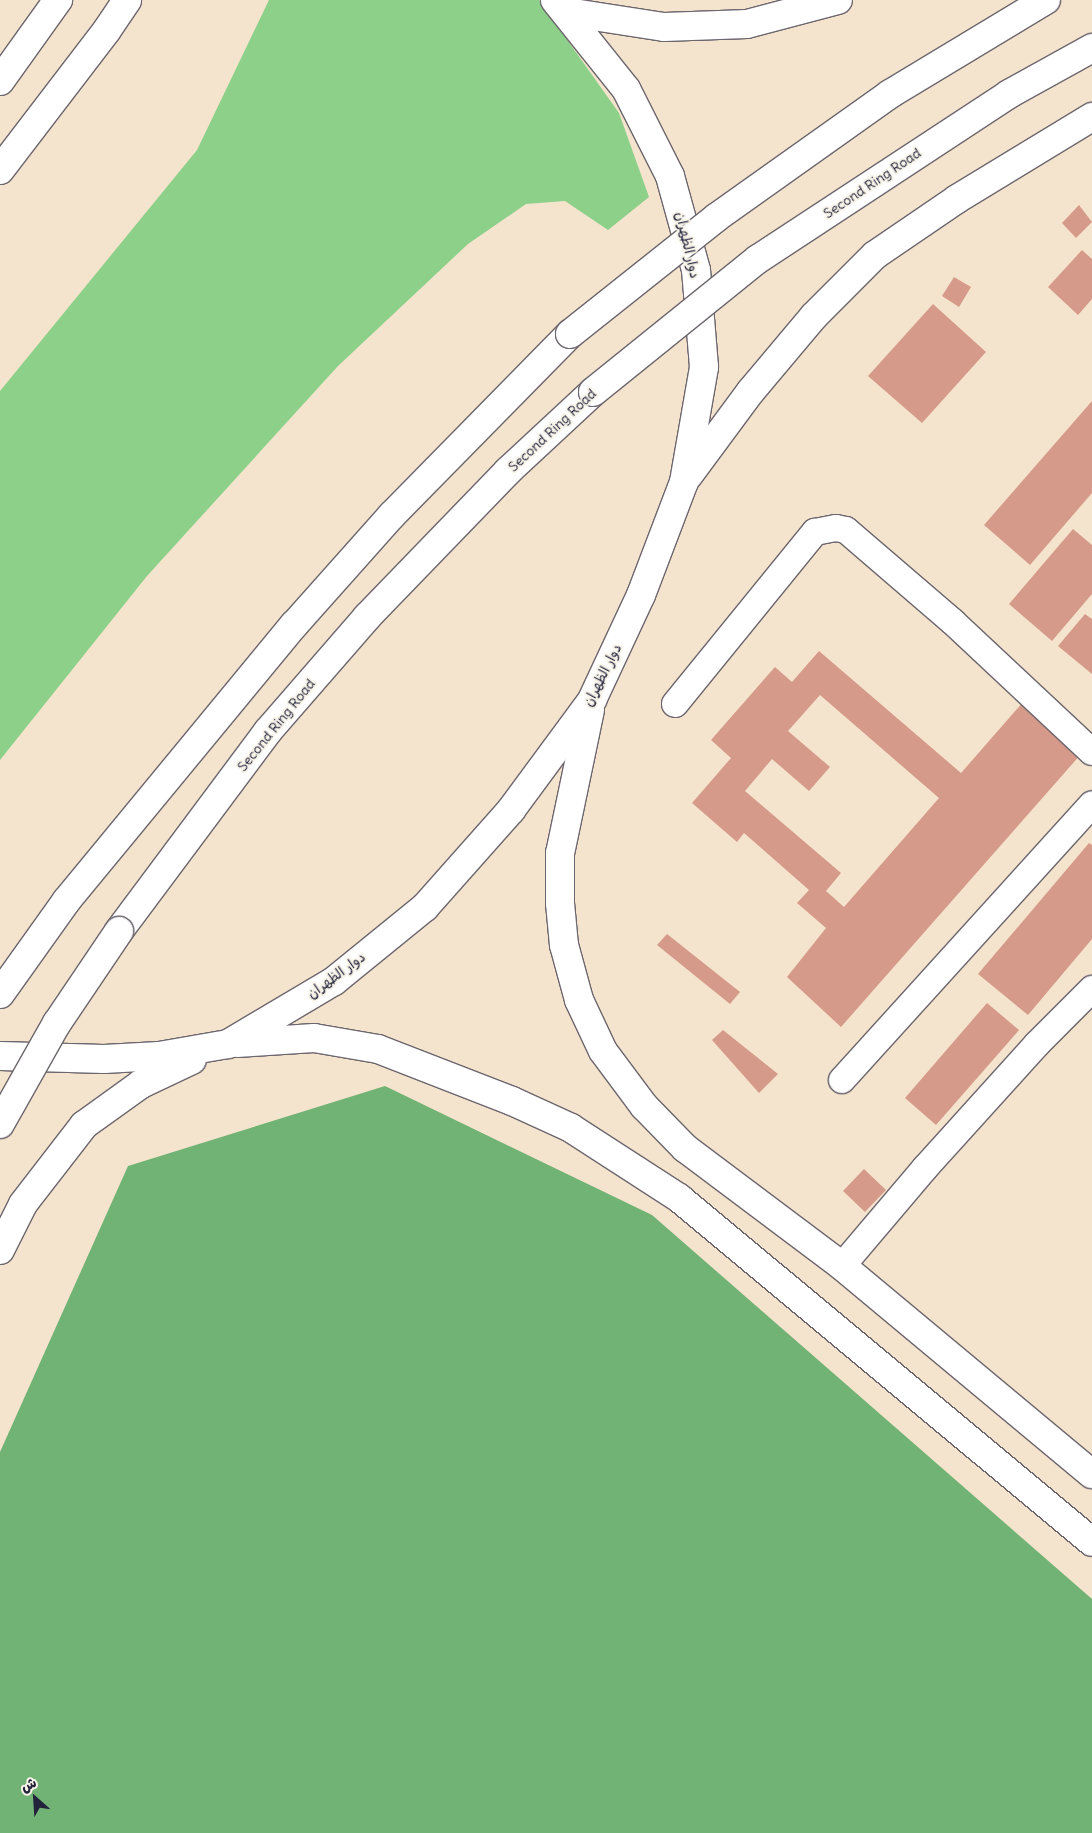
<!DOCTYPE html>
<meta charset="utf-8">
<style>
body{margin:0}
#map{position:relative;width:1092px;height:1833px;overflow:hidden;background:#f5e4cd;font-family:Delius,"Playpen Sans Arabic",sans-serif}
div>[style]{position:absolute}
.green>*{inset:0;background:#8cd089}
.forest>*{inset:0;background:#71b275}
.building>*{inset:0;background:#d59a89}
.roads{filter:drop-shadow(1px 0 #6c666e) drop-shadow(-1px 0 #6c666e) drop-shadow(0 1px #6c666e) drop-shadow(0 -1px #6c666e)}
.minor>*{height:26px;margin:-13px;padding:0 13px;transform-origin:13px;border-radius:13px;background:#fff}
.trunk>*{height:28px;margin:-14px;padding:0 14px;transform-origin:14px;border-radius:14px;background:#fff}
.bridges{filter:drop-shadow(1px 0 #6c666e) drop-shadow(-1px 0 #6c666e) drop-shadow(0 1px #6c666e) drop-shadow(0 -1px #6c666e)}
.trunk-bridge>*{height:28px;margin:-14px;padding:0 14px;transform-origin:14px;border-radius:14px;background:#fff}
span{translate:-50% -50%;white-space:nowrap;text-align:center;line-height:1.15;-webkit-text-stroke:4px #f7f3e8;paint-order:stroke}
.street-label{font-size:14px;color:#22223b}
.north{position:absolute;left:10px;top:1773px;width:50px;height:50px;-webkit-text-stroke:4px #f7f3e8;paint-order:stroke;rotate:334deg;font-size:14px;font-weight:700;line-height:20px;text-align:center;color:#22223b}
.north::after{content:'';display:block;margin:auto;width:18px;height:22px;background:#22223b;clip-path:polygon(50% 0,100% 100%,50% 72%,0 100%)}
</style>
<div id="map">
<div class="green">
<i style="clip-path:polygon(269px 0,539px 0,619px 113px,649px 197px,608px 230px,565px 201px,526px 204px,468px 244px,338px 366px,147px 576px,0 760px,0 391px,197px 150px)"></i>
</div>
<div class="forest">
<i style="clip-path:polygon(385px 1086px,652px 1215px,1092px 1599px,1092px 1833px,0 1833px,0 1452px,128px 1166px)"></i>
</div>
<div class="building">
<i style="clip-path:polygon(1079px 205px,1092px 222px,1076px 238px,1062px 223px)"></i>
<i style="clip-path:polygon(1082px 250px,1092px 259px,1092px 299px,1078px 315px,1048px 287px)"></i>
<i style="clip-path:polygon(954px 277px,971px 287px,959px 307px,942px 296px)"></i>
<i style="clip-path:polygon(933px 304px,986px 352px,922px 423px,868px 376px)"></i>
<i style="clip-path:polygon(1092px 401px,1092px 493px,1030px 565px,984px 525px)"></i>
<i style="clip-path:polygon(1073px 529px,1092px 545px,1092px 594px,1052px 641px,1009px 604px)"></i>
<i style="clip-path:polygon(1085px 614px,1092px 619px,1092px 674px,1058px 646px)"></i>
<i style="clip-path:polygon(evenodd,819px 651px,961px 773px,1024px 701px,1082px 753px,841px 1027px,787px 977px,826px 928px,797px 903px,809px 890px,744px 833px,737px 842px,692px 803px,731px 758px,711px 740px,775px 667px,792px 682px,819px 651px,820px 695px,939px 798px,844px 907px,826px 891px,841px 873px,745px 791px,772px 759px,809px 791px,830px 767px,788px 731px,820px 695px)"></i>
<i style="clip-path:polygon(1089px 843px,1092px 845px,1092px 939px,1028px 1015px,978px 974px)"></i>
<i style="clip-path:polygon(667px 934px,740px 992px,730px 1004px,657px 945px)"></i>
<i style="clip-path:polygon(987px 1003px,1019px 1030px,936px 1125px,905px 1098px)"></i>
<i style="clip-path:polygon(723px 1030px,778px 1074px,759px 1093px,712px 1040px)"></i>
<i style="clip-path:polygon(864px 1169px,886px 1190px,865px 1212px,843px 1191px)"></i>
</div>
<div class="roads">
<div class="minor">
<i style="left:675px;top:704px;width:222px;rotate:-50.9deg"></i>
<i style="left:815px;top:532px;width:21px;rotate:-11deg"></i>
<i style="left:836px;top:528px;width:10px;rotate:11deg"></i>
<i style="left:846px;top:530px;width:141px;rotate:40.7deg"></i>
<i style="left:953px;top:622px;width:190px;rotate:43.1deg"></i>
<i style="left:842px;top:1080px;width:372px;rotate:-47.8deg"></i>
<i style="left:842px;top:1266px;width:128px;rotate:-49.7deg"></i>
<i style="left:925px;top:1168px;width:167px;rotate:-47.9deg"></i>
<i style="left:1037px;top:1044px;width:78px;rotate:-45deg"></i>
</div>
<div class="trunk">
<i style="left:567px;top:12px;width:98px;rotate:8.8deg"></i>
<i style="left:664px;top:27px;width:83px;rotate:-2.1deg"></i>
<i style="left:747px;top:24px;width:94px;rotate:-14.8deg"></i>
<i style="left:0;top:81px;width:100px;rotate:-54.4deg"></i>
<i style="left:0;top:170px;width:176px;rotate:-52.6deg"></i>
<i style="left:107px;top:30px;width:36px;rotate:-56deg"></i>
<i style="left:688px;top:476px;width:106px;rotate:-53.5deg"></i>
<i style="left:751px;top:391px;width:98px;rotate:-50deg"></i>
<i style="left:814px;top:316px;width:86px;rotate:-45deg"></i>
<i style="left:875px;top:255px;width:99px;rotate:-34.3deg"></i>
<i style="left:957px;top:199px;width:158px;rotate:-31.3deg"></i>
<i style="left:590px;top:710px;width:146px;rotate:101.8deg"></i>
<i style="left:560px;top:853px;width:50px;rotate:90deg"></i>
<i style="left:560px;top:903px;width:42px;rotate:84.6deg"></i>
<i style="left:564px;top:945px;width:57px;rotate:74.7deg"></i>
<i style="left:579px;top:1000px;width:56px;rotate:64.8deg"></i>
<i style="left:603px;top:1051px;width:69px;rotate:53.3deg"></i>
<i style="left:644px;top:1106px;width:59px;rotate:45.7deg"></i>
<i style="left:685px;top:1148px;width:196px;rotate:36.9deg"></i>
<i style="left:842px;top:1266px;width:325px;rotate:39.8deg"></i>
<i style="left:119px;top:931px;width:249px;rotate:-53.3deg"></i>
<i style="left:268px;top:731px;width:151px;rotate:-49deg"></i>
<i style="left:367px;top:617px;width:203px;rotate:-46deg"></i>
<i style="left:508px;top:471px;width:116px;rotate:-42.9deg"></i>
<i style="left:0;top:994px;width:115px;rotate:-54.5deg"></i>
<i style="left:67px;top:900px;width:357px;rotate:-50.5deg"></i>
<i style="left:294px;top:625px;width:147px;rotate:-48.3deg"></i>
<i style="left:392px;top:515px;width:254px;rotate:-45.5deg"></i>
<i style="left:237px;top:1043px;width:77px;rotate:-3.7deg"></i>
<i style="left:314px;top:1038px;width:65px;rotate:9.8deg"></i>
<i style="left:378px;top:1049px;width:144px;rotate:21.2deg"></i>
<i style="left:512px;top:1101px;width:65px;rotate:24.6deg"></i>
<i style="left:571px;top:1128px;width:129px;rotate:32.9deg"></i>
<i style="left:679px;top:1198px;width:537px;rotate:39.79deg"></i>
<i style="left:0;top:1056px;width:104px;rotate:1.7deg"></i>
<i style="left:104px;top:1059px;width:55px;rotate:-3.1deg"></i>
<i style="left:159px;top:1056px;width:70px;rotate:-9.9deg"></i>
<i style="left:228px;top:1044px;width:123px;rotate:-30.7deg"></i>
<i style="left:334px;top:981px;width:117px;rotate:-39.1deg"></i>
<i style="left:425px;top:907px;width:130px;rotate:-48.4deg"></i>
<i style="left:511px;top:810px;width:137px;rotate:-53.6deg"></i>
<i style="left:592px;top:700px;width:116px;rotate:-65deg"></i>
<i style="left:641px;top:595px;width:121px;rotate:-69.2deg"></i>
<i style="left:684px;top:482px;width:117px;rotate:-80.1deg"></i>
<i style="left:704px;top:367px;width:97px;rotate:-94.7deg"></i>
<i style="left:696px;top:270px;width:98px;rotate:-105.5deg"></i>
<i style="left:670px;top:176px;width:97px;rotate:-116.8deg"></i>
<i style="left:626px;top:89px;width:114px;rotate:-128.6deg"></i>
<i style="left:0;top:1250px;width:51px;rotate:-63.4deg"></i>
<i style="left:23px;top:1204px;width:100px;rotate:-52.3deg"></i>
<i style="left:84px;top:1125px;width:70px;rotate:-35.7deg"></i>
<i style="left:141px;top:1084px;width:56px;rotate:-25.2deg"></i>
</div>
</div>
<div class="bridges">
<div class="trunk-bridge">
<i style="left:570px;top:334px;width:188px;rotate:-38.5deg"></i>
<i style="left:717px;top:217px;width:212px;rotate:-35.4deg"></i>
<i style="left:890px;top:94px;width:182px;rotate:-31.1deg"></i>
<i style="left:593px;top:392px;width:212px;rotate:-38.9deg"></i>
<i style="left:758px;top:259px;width:300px;rotate:-33.3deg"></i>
<i style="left:1009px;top:94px;width:95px;rotate:-29deg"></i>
<i style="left:0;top:1124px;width:116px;rotate:-60.6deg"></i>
<i style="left:57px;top:1023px;width:111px;rotate:-56deg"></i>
</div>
</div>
<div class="street-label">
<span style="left:872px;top:183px;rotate:-34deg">Second Ring Road</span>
<span style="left:688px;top:245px;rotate:77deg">دوار الظهران</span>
<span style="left:552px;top:430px;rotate:-43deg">Second Ring Road</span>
<span style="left:602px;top:675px;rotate:-63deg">دوار الظهران</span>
<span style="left:276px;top:725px;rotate:-51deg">Second Ring Road</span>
<span style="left:336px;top:975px;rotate:-36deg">دوار الظهران</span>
</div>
<div class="north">ش</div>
</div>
